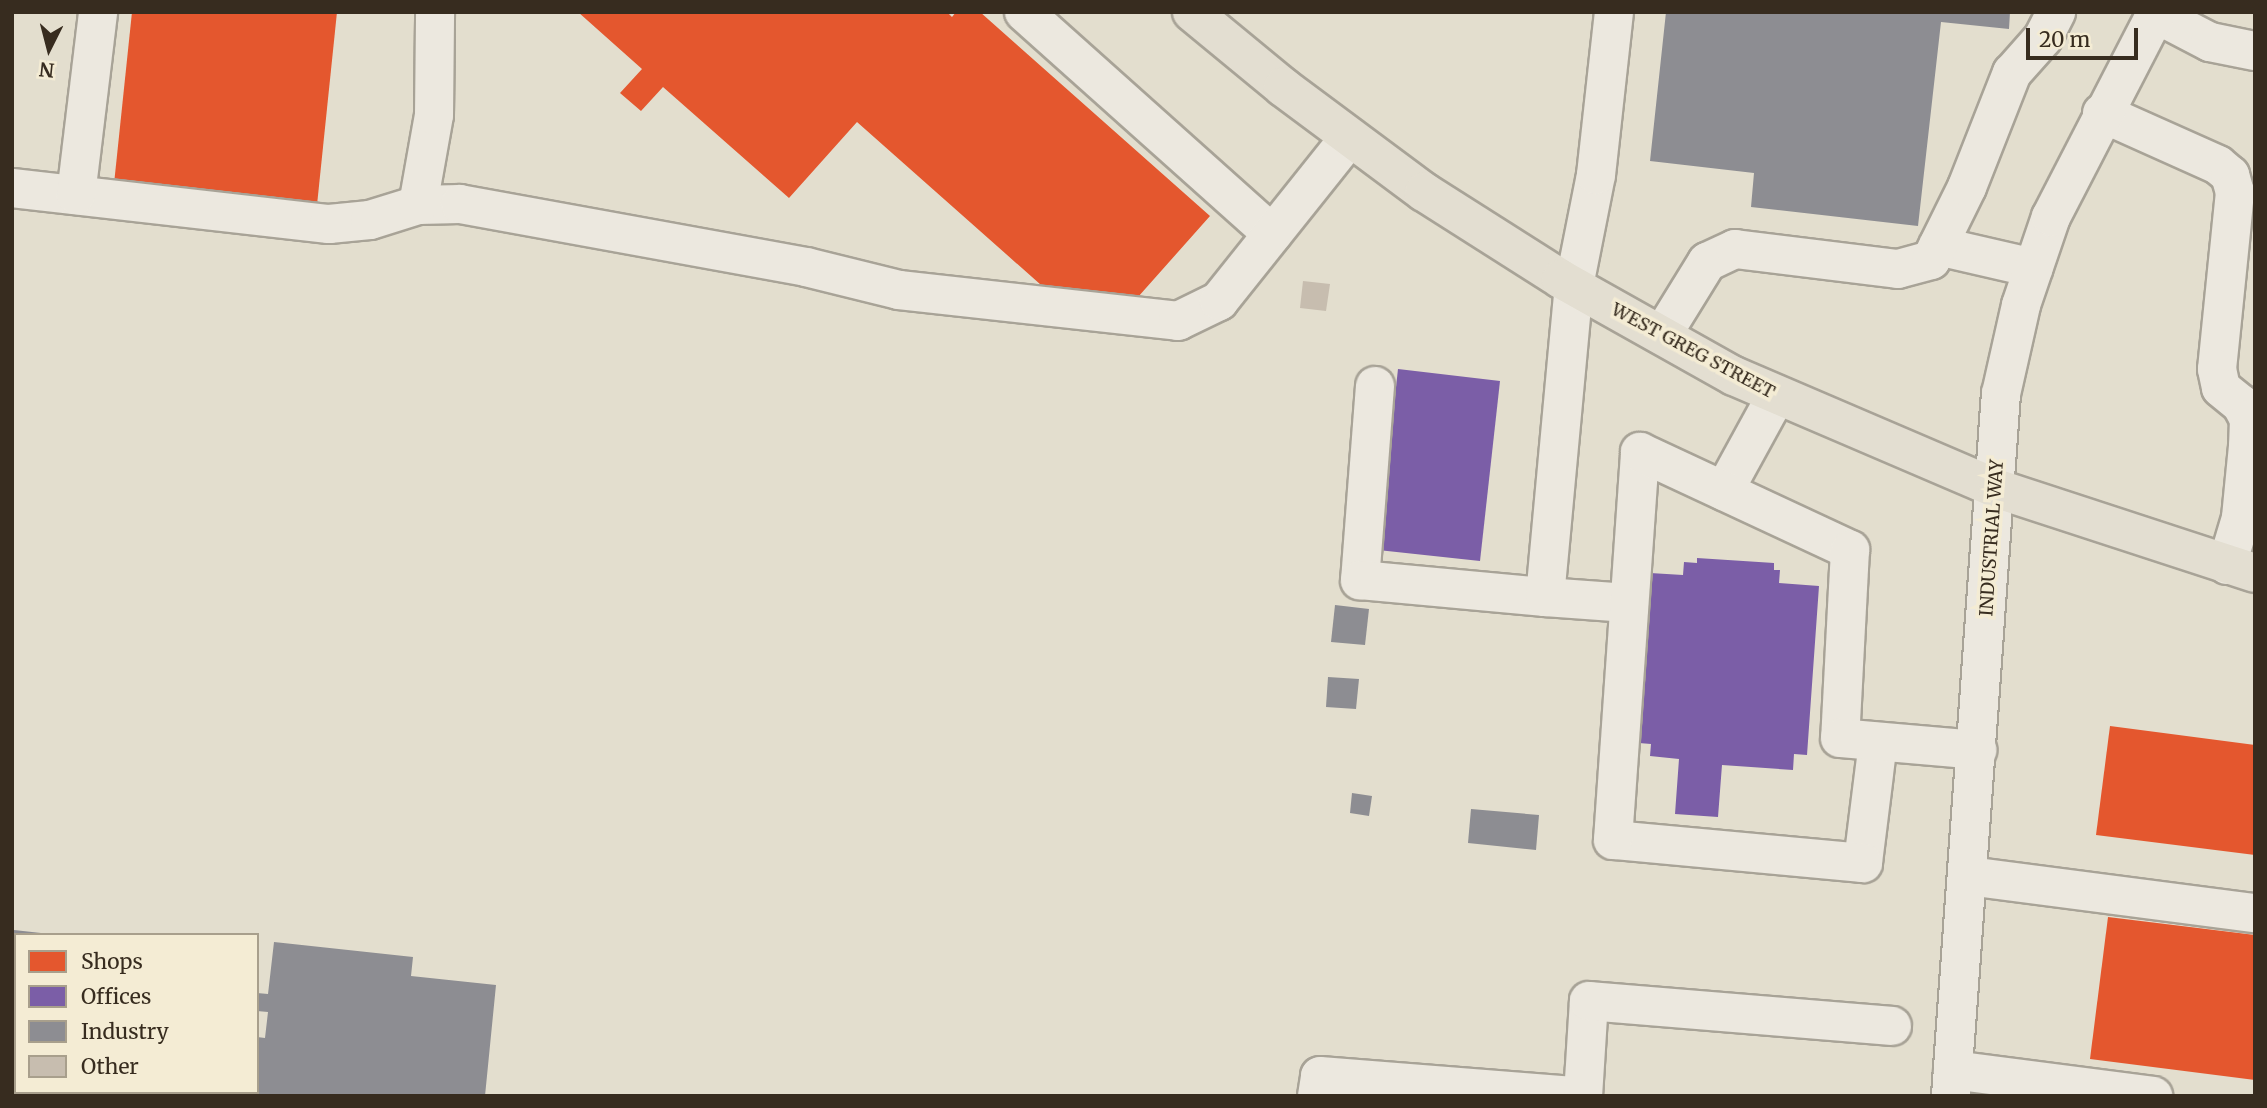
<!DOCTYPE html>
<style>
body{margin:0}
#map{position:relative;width:2267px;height:1108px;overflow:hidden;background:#e3dece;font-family:Merriweather,serif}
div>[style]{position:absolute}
.shops>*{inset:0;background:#e4572e}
.offices>*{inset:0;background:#7b5ea7}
.industry>*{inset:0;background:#8d8d92}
.building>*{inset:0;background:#c7bdaf}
.roads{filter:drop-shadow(2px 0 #a8a397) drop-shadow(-2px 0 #a8a397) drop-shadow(0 2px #a8a397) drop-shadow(0 -2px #a8a397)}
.minor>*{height:38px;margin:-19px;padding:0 19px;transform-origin:19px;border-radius:19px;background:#ece8df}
.major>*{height:38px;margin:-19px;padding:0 19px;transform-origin:19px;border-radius:19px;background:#e3ded1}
span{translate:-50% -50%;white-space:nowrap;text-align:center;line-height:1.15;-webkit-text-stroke:7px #f4ecd4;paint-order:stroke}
.street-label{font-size:18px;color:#372c1f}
.frame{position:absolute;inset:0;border:14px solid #372c1f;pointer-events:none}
.legend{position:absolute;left:14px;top:933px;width:245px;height:161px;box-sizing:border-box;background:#f4ecd4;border:2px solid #a89f8c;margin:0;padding:9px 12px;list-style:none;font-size:21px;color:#372c1f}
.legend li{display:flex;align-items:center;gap:14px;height:35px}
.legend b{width:35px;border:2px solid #a89f8c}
.north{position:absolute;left:14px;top:14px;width:70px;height:70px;-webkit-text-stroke:5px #f4ecd4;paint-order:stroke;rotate:186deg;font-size:19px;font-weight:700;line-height:28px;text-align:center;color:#372c1f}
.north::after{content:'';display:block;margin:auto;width:24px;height:32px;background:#372c1f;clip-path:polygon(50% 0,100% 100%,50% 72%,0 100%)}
.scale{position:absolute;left:2026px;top:28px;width:112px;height:32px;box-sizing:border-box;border:4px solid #372c1f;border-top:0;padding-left:9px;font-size:21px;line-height:24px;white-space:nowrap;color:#372c1f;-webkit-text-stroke:5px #f4ecd4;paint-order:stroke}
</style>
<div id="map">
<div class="shops">
<i style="clip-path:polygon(132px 12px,337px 12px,317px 205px,114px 184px)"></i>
<i style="clip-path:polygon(578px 12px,947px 12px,952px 17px,956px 12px,980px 12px,1210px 216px,1138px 297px,1041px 285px,857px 122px,789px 198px,663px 87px,641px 111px,620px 93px,642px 69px)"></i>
<i style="clip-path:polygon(2110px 726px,2255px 745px,2255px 855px,2096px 835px)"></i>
<i style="clip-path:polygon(2108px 917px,2255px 935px,2255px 1080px,2090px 1059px)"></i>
</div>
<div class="offices">
<i style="clip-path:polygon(1398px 369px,1500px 381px,1480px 561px,1378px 550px)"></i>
<i style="clip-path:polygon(1697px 558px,1774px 563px,1774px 570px,1780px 570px,1779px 583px,1819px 586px,1807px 755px,1794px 754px,1793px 770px,1722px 765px,1718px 817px,1675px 814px,1679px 759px,1650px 756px,1651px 744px,1639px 743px,1650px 573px,1683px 575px,1684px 562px,1697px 563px)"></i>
<i style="clip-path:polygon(29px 1092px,90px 1092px,28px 1096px)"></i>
</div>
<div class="industry">
<i style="clip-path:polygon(1666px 12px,2010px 12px,2009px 29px,1941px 22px,1918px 226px,1751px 207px,1754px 173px,1650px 161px)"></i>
<i style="clip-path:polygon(1335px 605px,1369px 609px,1365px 645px,1331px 642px)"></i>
<i style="clip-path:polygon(1328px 677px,1359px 679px,1356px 709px,1326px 707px)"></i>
<i style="clip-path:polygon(1352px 793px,1372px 796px,1369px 816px,1350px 813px)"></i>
<i style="clip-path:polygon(1471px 809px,1539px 815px,1536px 850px,1468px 843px)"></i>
<i style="clip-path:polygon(14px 930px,41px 933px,16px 935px,16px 1069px)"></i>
<i style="clip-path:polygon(274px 942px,413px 957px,411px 976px,496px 985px,485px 1096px,259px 1096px,257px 1037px,265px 1038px,268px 1012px,257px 1011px,257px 993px,268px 994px)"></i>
</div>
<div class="building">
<i style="clip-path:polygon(1303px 281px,1330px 284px,1326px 311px,1300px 308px)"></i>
</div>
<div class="roads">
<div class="minor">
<i style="left:1024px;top:12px;width:333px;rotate:41.8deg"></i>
<i style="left:2156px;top:14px;width:61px;rotate:27.4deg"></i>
<i style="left:2210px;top:42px;width:46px;rotate:11.3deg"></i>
<i style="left:2102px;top:113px;width:127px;rotate:24.1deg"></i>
<i style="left:2218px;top:165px;width:16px;rotate:40deg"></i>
<i style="left:2230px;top:175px;width:18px;rotate:74deg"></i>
<i style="left:2235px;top:192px;width:178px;rotate:95.8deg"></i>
<i style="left:2217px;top:369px;width:19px;rotate:78deg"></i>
<i style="left:2221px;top:388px;width:26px;rotate:39deg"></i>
<i style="left:2241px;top:404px;width:17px;rotate:62deg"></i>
<i style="left:2249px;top:419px;width:27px;rotate:92deg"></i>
<i style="left:2248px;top:446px;width:72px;rotate:95.6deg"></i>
<i style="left:2241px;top:518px;width:49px;rotate:106.6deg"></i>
<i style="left:12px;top:188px;width:319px;rotate:6.5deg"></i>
<i style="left:329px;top:224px;width:41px;rotate:-5.6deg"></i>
<i style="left:370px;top:220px;width:50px;rotate:-17.4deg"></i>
<i style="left:418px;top:205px;width:42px;rotate:-1.4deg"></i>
<i style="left:460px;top:204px;width:352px;rotate:10.3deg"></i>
<i style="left:806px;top:267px;width:96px;rotate:13.9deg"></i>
<i style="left:899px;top:290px;width:281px;rotate:6.3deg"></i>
<i style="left:1178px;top:321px;width:46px;rotate:-26deg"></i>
<i style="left:1219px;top:301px;width:208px;rotate:-51.4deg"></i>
<i style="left:76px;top:195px;width:184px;rotate:-83.1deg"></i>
<i style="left:418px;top:205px;width:91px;rotate:-79.9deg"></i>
<i style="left:434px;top:115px;width:103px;rotate:-89.4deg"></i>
<i style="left:1938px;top:246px;width:98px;rotate:13deg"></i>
<i style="left:1662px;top:335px;width:86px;rotate:-58.3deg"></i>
<i style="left:1707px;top:262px;width:31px;rotate:-25deg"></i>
<i style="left:1735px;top:249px;width:164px;rotate:7deg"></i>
<i style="left:1898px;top:269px;width:34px;rotate:-15deg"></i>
<i style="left:1931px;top:260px;width:81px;rotate:-63.7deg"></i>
<i style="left:1967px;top:187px;width:123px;rotate:-68.5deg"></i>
<i style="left:2012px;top:73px;width:47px;rotate:-48.5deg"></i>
<i style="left:2043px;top:38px;width:29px;rotate:-63deg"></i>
<i style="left:1375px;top:386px;width:195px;rotate:94.4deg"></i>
<i style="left:1360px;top:580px;width:186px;rotate:5.3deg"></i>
<i style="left:1545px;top:597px;width:312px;rotate:-84.7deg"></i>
<i style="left:1574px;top:286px;width:113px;rotate:-78.8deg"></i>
<i style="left:1596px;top:175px;width:164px;rotate:-83.7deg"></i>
<i style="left:1724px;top:491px;width:108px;rotate:-61.3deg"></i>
<i style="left:1545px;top:597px;width:83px;rotate:4.1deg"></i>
<i style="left:1878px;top:742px;width:122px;rotate:97.1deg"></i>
<i style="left:1863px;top:863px;width:251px;rotate:-174.7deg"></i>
<i style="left:1613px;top:840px;width:389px;rotate:-86deg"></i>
<i style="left:1640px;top:452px;width:232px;rotate:25deg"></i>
<i style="left:1850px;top:550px;width:188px;rotate:93deg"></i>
<i style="left:1840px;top:738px;width:138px;rotate:5deg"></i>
<i style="left:1969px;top:876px;width:288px;rotate:7.4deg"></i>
<i style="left:1953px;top:1070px;width:202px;rotate:7.4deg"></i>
<i style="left:1317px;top:1096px;width:20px;rotate:-81deg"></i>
<i style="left:1320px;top:1076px;width:254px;rotate:4.5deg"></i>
<i style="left:1583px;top:1096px;width:95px;rotate:-86.4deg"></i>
<i style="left:1589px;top:1001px;width:304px;rotate:4.7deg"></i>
<i style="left:1951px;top:1096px;width:704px;rotate:-85.93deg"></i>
<i style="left:2001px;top:394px;width:91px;rotate:-77.3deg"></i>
<i style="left:2021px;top:305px;width:93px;rotate:-71.2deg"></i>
<i style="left:2051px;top:217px;width:231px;rotate:-62.7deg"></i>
</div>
<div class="major">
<i style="left:1192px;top:12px;width:118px;rotate:39.5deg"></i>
<i style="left:1283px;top:87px;width:176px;rotate:36.7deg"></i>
<i style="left:1424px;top:192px;width:162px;rotate:32.4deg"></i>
<i style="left:1561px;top:279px;width:198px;rotate:29.3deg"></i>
<i style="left:1734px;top:376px;width:287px;rotate:23.2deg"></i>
<i style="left:1998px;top:489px;width:270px;rotate:18.1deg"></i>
</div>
</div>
<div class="street-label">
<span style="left:1693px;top:351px;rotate:28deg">WEST GREG STREET</span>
<span style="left:1992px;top:538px;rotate:-86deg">INDUSTRIAL WAY</span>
</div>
<div class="frame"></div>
<ul class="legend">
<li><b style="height:19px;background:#e4572e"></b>Shops</li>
<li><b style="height:19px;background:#7b5ea7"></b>Offices</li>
<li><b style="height:19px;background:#8d8d92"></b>Industry</li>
<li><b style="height:19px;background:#c7bdaf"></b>Other</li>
</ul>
<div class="north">N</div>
<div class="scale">20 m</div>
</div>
